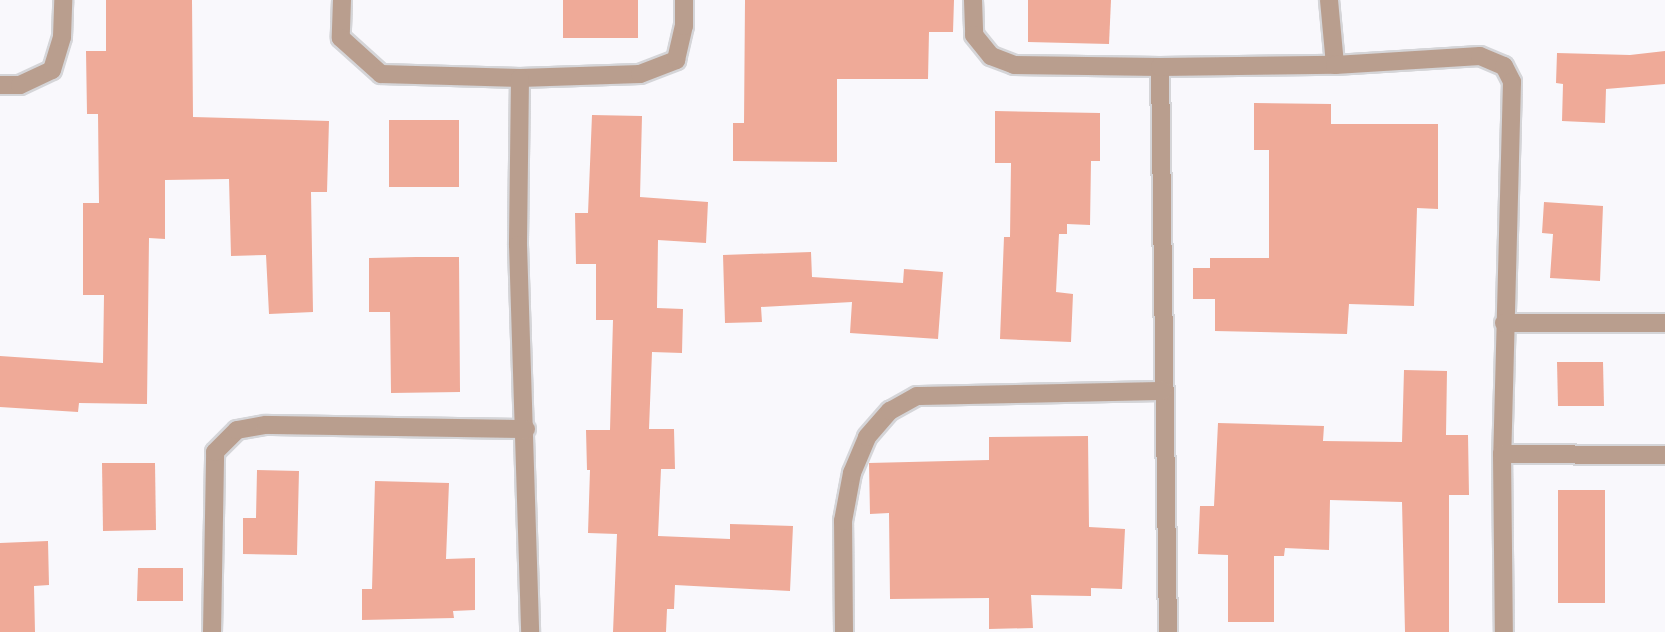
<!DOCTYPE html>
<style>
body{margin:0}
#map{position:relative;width:1665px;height:632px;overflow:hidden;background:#f9f8fc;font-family:"Roboto Condensed",sans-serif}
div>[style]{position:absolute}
.building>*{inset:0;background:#efaa98}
.roads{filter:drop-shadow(2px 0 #d5d5d8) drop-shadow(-2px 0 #d5d5d8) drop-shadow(0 2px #d5d5d8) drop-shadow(0 -2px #d5d5d8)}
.minor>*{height:18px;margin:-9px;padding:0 9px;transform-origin:9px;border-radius:9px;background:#b99e8e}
span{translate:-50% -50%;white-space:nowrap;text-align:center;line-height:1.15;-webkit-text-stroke:4.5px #fff;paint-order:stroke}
</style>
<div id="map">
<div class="building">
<i style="clip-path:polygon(106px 0,192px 0,193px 117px,329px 121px,327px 192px,311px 192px,313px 312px,269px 314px,266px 255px,231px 256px,229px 179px,165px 180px,165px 239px,149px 238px,147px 404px,79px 403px,78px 412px,0 407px,0 356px,103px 363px,104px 295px,83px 295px,83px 203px,99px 203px,98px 114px,87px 114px,86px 51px,106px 51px)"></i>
<i style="clip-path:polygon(563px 0,638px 0,638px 38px,563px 38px)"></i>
<i style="clip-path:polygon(745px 0,954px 0,953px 32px,929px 32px,928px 79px,837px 79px,837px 162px,733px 161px,733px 123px,744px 123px)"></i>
<i style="clip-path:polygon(1028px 0,1111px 0,1109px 44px,1028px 42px)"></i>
<i style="clip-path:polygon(1665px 51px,1665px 84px,1606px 89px,1605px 123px,1562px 121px,1563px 84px,1556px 83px,1557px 53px,1630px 55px)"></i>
<i style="clip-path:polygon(1254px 103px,1331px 104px,1331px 124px,1438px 124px,1438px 209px,1417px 208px,1414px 306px,1349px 304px,1347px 334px,1215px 331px,1215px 299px,1193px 299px,1193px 268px,1210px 268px,1210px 258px,1269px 258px,1269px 150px,1254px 150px)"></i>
<i style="clip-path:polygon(995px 111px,1100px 113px,1100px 161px,1091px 161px,1090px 225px,1067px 224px,1067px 234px,1059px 234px,1056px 292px,1073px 294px,1071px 342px,1000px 339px,1004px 237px,1010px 237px,1011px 163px,995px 163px)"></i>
<i style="clip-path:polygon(592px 115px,642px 116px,640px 197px,708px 202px,706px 243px,658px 240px,657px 308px,683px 309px,682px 353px,652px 352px,649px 429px,674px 429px,675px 469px,661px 469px,658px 536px,730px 539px,730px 524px,793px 526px,790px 591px,675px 585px,674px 609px,667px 609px,666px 632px,613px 632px,617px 534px,588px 533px,590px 470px,587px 470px,586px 430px,610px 430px,613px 320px,596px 320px,596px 264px,576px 264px,575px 213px,588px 213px)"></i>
<i style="clip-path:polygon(389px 120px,459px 120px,459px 187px,389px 187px)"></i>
<i style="clip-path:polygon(1544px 202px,1603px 206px,1600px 281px,1550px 278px,1553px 234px,1542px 233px)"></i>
<i style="clip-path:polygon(811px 252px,812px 277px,903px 283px,904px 269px,943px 272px,938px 339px,850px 333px,852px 302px,761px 307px,762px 322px,725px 323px,723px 255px)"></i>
<i style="clip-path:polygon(416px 257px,459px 257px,460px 392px,391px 393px,390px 312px,369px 312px,369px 258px)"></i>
<i style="clip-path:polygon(1557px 362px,1603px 362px,1604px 406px,1558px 406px)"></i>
<i style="clip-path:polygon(1404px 370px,1447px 371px,1446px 435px,1468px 435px,1469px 495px,1449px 495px,1449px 632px,1405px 632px,1402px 502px,1330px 500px,1329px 550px,1285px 548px,1284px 556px,1274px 556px,1274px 622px,1228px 622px,1228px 555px,1198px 554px,1200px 506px,1214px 506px,1218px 423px,1324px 426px,1323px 441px,1402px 442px)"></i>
<i style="clip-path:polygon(1088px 436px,1089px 527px,1125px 529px,1122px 589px,1091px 588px,1091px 596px,1031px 595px,1033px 628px,989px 629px,989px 598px,890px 599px,889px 513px,870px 514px,869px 463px,989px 460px,989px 437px)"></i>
<i style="clip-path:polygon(102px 463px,155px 463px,156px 530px,103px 531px)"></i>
<i style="clip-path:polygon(257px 470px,299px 471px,297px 555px,243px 554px,243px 518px,256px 518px)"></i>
<i style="clip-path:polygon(375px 481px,449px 483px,446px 559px,475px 558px,475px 610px,453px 611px,454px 618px,362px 620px,362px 589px,372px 589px)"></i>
<i style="clip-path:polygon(1558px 490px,1605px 490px,1605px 603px,1558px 603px)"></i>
<i style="clip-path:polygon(48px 541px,49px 585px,34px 586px,35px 632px,0 632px,0 543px)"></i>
<i style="clip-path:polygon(138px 568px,183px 568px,183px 601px,137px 601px)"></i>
</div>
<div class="roads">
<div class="minor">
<i style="left:342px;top:0;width:38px;rotate:92deg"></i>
<i style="left:341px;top:38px;width:54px;rotate:42deg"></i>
<i style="left:381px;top:74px;width:139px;rotate:1.6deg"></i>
<i style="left:520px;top:78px;width:120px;rotate:-1.9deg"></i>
<i style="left:640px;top:74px;width:39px;rotate:-21deg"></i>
<i style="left:676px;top:60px;width:35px;rotate:-77deg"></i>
<i style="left:684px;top:26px;width:26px;rotate:-90deg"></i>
<i style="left:973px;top:0;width:35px;rotate:88deg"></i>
<i style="left:974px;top:35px;width:27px;rotate:51deg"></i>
<i style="left:991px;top:56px;width:25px;rotate:21deg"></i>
<i style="left:1014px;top:65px;width:146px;rotate:0.8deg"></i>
<i style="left:1160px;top:67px;width:565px;rotate:89.19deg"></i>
<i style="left:1329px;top:0;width:65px;rotate:84.7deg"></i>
<i style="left:1160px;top:67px;width:175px;rotate:-0.7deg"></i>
<i style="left:1335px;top:65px;width:145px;rotate:-3.6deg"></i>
<i style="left:1480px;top:56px;width:26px;rotate:23deg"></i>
<i style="left:1504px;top:66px;width:18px;rotate:63deg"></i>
<i style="left:1512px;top:82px;width:372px;rotate:91.5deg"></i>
<i style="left:1502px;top:454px;width:178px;rotate:89.4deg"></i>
<i style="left:520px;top:78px;width:167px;rotate:90.7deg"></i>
<i style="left:518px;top:245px;width:387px;rotate:88.2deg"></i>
<i style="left:0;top:85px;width:20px"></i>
<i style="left:20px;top:85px;width:35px;rotate:-25deg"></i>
<i style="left:52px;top:70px;width:34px;rotate:-73deg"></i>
<i style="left:62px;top:37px;width:37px;rotate:-88deg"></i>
<i style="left:1504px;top:323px;width:161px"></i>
<i style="left:1502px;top:454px;width:163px;rotate:0.4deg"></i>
<i style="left:212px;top:632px;width:180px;rotate:-89deg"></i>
<i style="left:215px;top:452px;width:31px;rotate:-45deg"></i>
<i style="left:237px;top:430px;width:29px;rotate:-10deg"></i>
<i style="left:266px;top:425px;width:260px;rotate:0.9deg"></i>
<i style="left:844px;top:632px;width:111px;rotate:-90.5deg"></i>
<i style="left:843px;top:521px;width:49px;rotate:-79.4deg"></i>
<i style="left:852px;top:473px;width:39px;rotate:-67deg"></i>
<i style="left:867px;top:437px;width:35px;rotate:-49deg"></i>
<i style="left:890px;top:411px;width:31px;rotate:-29deg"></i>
<i style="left:917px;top:396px;width:246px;rotate:-1.2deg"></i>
</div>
</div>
</div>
